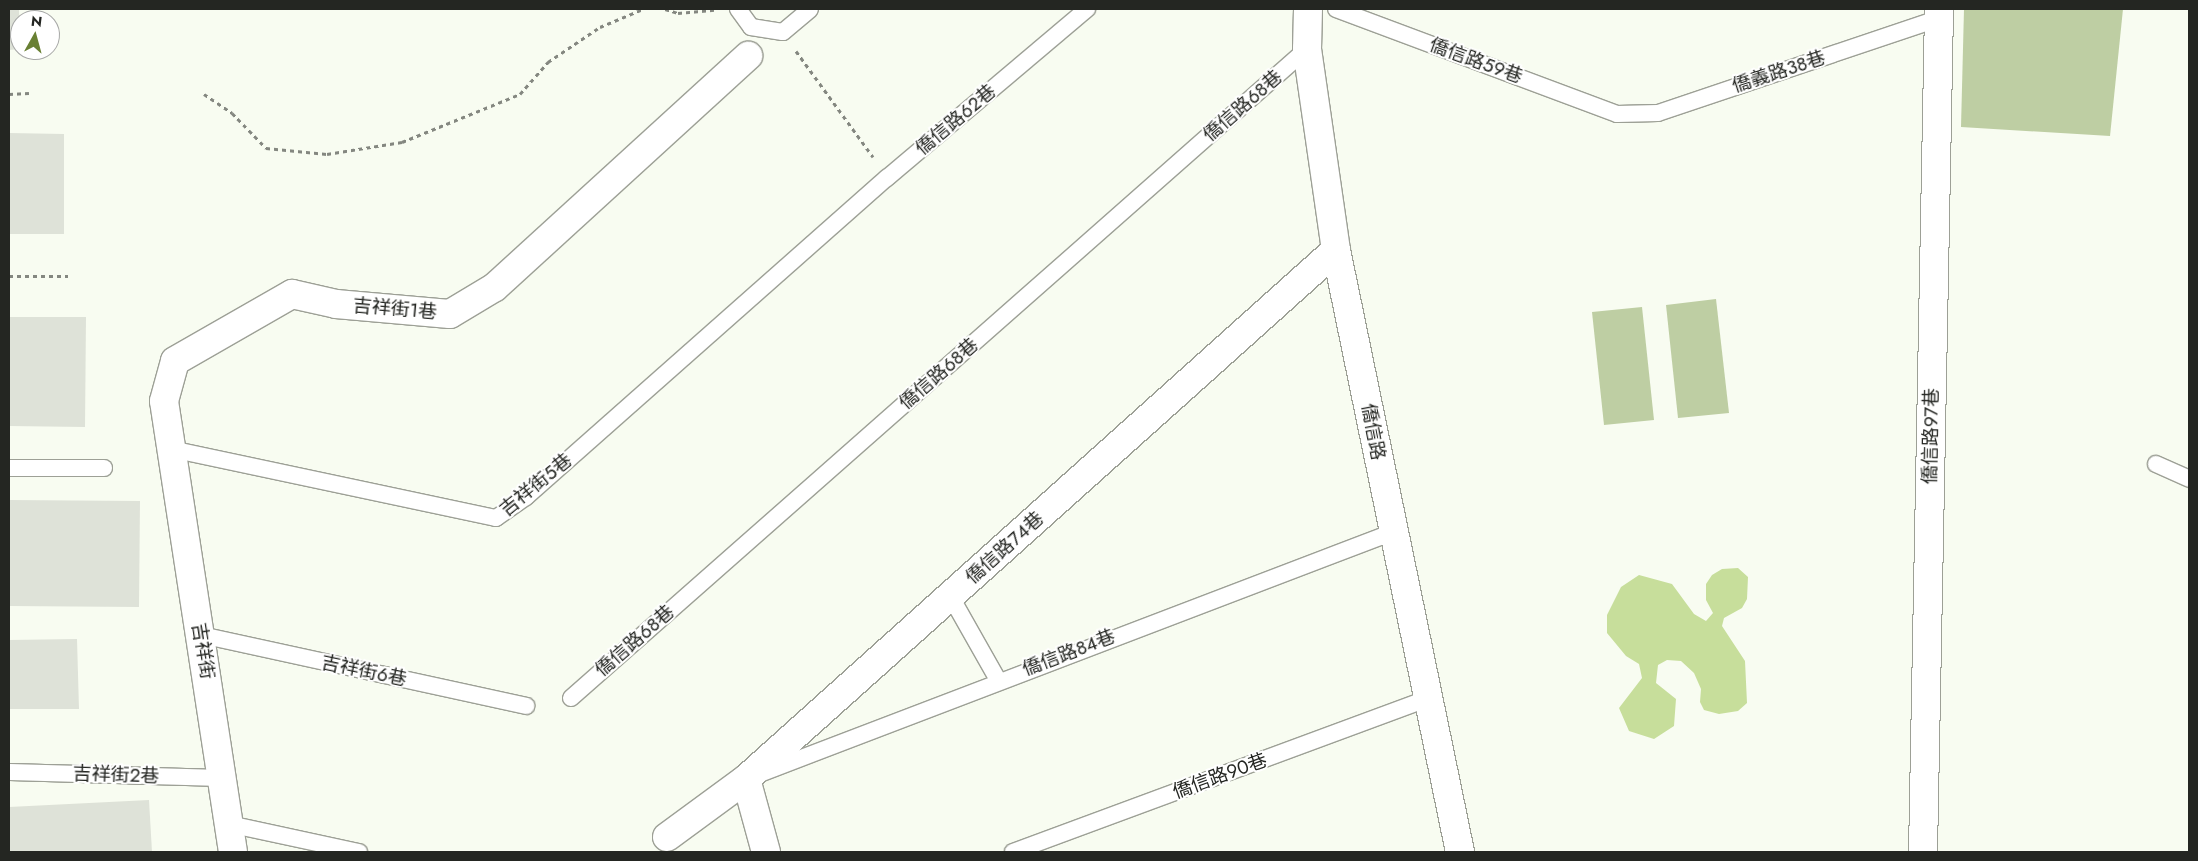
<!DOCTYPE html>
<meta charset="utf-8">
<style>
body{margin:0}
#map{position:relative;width:2198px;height:861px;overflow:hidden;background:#f8fcf1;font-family:Jost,"Noto Sans TC",sans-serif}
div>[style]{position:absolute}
.green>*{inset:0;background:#becea3}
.water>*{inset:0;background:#c7de9b}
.building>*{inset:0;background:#dee2d8}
.path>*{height:3px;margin-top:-1.5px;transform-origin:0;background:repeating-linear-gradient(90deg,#848780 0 4px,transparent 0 8px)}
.roads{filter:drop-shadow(1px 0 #9da096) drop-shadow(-1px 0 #9da096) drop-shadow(0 1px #9da096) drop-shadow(0 -1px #9da096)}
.lane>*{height:16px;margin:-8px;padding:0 8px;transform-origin:8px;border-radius:8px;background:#fff}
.street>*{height:28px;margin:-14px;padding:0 14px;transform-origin:14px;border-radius:14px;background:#fff}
span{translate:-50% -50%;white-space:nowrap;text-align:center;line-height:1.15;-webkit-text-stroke:4px #fff;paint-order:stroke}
.street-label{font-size:19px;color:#242622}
.frame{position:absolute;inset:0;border:10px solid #242622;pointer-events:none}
.north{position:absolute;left:10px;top:10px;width:50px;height:50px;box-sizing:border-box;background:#fff;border:1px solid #a7a8a7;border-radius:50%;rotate:7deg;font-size:14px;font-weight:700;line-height:20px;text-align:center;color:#242622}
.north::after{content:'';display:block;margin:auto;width:18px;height:22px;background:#698033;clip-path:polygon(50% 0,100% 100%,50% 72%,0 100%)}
</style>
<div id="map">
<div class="green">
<i style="clip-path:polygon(1964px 9px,2123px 9px,2110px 136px,1961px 127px)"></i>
<i style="clip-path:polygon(1716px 299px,1729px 413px,1678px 418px,1666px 305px)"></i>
<i style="clip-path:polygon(1642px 307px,1654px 420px,1604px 425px,1592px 312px)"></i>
</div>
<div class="water">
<i style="clip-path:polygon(1738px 568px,1748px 577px,1747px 599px,1742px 608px,1724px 618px,1722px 626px,1745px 661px,1747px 703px,1738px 711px,1719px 714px,1704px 710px,1700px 702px,1701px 689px,1694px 673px,1681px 661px,1667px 660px,1658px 665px,1656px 683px,1676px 699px,1674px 726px,1654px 739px,1629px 731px,1619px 708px,1642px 678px,1639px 664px,1626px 656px,1607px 633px,1607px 615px,1621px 587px,1639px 575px,1672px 584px,1694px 614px,1706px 621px,1713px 613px,1706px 600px,1706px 584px,1712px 575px,1722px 569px)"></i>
</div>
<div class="building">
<i style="clip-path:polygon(9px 9px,19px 9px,20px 49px,9px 50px)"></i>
<i style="clip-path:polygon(9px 133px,64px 134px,64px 234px,9px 234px)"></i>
<i style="clip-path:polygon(9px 317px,86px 317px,85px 427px,9px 426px)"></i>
<i style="clip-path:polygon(9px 500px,140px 501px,139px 607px,9px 606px)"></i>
<i style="clip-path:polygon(77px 639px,79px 709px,9px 709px,9px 640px)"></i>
<i style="clip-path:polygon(149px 800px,152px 852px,9px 852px,9px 807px)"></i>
</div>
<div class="path">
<i style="left:665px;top:9px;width:14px;rotate:17deg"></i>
<i style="left:678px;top:13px;width:37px;rotate:-5deg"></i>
<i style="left:796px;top:51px;width:131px;rotate:54deg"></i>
<i style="left:9px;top:94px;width:20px;rotate:-3deg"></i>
<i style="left:204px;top:94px;width:34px;rotate:34deg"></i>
<i style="left:232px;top:113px;width:49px;rotate:45.8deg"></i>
<i style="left:266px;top:148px;width:61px;rotate:5.6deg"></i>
<i style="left:327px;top:154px;width:76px;rotate:-9.1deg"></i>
<i style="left:402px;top:142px;width:127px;rotate:-22.1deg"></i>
<i style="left:520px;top:94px;width:43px;rotate:-48.8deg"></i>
<i style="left:548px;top:62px;width:63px;rotate:-33.9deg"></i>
<i style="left:600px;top:27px;width:47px;rotate:-22.7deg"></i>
<i style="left:9px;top:276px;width:59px"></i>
</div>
<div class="roads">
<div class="lane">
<i style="left:738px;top:9px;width:22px;rotate:54deg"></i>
<i style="left:751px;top:27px;width:32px;rotate:9deg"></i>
<i style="left:783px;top:32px;width:35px;rotate:-40deg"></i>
<i style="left:1336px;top:9px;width:300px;rotate:20.5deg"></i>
<i style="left:1617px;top:114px;width:41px;rotate:-1.4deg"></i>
<i style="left:1658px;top:113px;width:295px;rotate:-18.6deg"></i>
<i style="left:171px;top:449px;width:332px;rotate:12deg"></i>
<i style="left:496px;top:518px;width:37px;rotate:-35deg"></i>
<i style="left:526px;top:497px;width:482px;rotate:-41.5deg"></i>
<i style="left:887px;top:178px;width:262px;rotate:-40.2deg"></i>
<i style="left:2156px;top:464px;width:36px;rotate:24deg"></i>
<i style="left:9px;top:468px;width:95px"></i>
<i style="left:951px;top:597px;width:95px;rotate:60.5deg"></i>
<i style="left:201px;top:635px;width:333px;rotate:12.3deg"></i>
<i style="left:571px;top:698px;width:981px;rotate:-41.41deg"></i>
<i style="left:9px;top:772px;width:213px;rotate:1.6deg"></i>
<i style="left:762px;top:773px;width:675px;rotate:-20.9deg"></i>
<i style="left:229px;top:824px;width:133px;rotate:12.2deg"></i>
<i style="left:1013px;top:852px;width:441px;rotate:-20.3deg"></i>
</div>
<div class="street">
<i style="left:1308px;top:9px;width:40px;rotate:91.4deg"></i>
<i style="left:1307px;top:49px;width:203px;rotate:81.8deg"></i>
<i style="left:1336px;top:250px;width:615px;rotate:78.36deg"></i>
<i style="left:746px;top:779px;width:76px;rotate:74.7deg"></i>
<i style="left:667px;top:837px;width:98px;rotate:-36.3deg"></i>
<i style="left:746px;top:779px;width:792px;rotate:-41.88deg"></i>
<i style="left:233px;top:852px;width:456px;rotate:-98.7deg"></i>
<i style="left:164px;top:401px;width:41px;rotate:-74.6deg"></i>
<i style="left:175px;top:361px;width:135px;rotate:-29.8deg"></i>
<i style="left:292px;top:294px;width:45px;rotate:12.8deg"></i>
<i style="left:336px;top:304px;width:114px;rotate:5deg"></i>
<i style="left:450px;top:314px;width:52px;rotate:-31deg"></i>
<i style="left:495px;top:287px;width:343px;rotate:-42.4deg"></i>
<i style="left:1923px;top:852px;width:843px;rotate:-88.91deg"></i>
</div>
</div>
<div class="street-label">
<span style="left:1476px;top:61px;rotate:20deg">僑信路59巷</span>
<span style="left:1779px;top:72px;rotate:-18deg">僑義路38巷</span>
<span style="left:1243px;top:106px;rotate:-41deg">僑信路68巷</span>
<span style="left:956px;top:120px;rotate:-40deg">僑信路62巷</span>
<span style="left:395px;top:309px;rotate:5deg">吉祥街1巷</span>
<span style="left:939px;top:374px;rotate:-41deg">僑信路68巷</span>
<span style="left:1373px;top:432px;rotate:79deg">僑信路</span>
<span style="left:1931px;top:436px;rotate:-89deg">僑信路97巷</span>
<span style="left:536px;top:485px;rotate:-39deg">吉祥街5巷</span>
<span style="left:1005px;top:548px;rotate:-42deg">僑信路74巷</span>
<span style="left:635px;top:641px;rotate:-41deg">僑信路68巷</span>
<span style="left:203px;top:651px;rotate:81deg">吉祥街</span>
<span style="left:1069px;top:653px;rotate:-21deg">僑信路84巷</span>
<span style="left:364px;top:671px;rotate:12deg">吉祥街6巷</span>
<span style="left:116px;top:775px;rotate:2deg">吉祥街2巷</span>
<span style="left:1220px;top:776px;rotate:-20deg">僑信路90巷</span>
</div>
<div class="frame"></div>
<div class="north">N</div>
</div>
